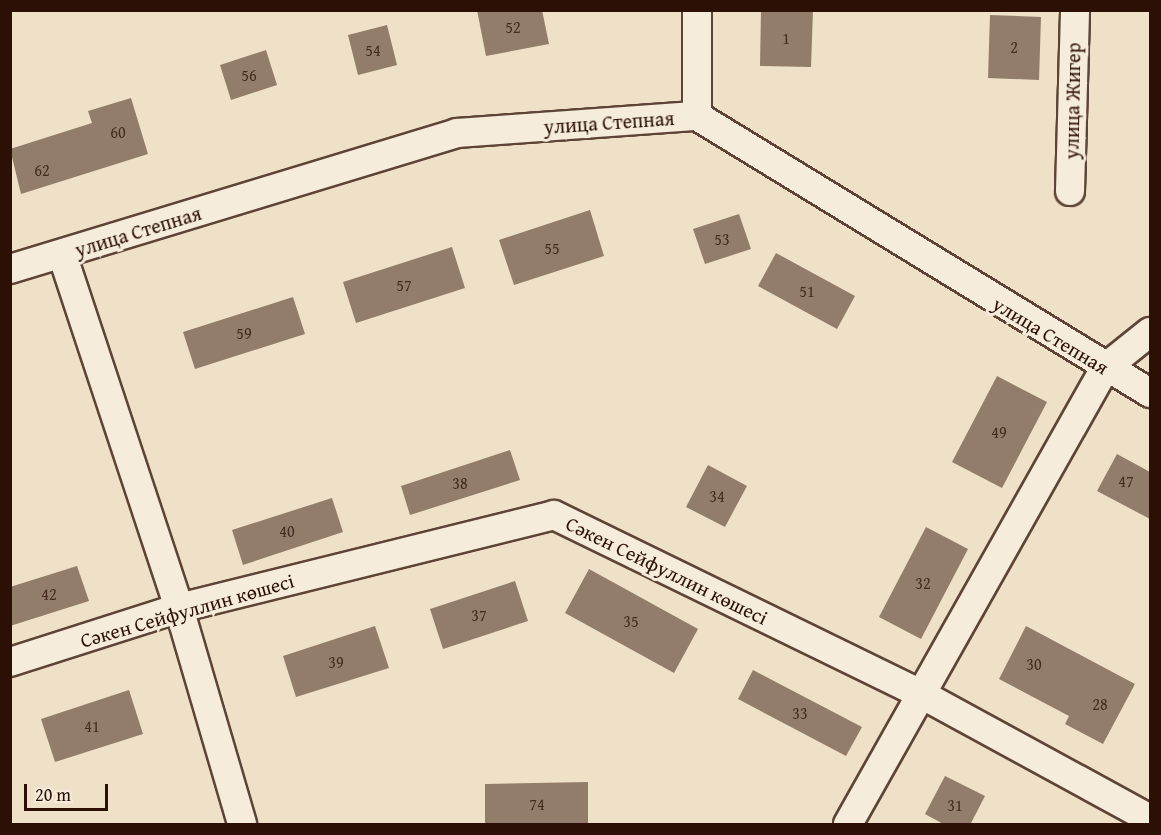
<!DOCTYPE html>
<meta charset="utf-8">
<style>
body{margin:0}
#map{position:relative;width:1161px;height:835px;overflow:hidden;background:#efe1c7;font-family:"Gentium Book Plus",serif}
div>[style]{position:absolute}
.building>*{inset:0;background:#917d6a}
.roads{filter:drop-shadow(2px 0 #5d4436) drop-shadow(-2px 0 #5d4436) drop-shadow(0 2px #5d4436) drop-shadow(0 -2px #5d4436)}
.minor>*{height:28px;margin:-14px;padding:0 14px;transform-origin:14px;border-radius:14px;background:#f5ecdb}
span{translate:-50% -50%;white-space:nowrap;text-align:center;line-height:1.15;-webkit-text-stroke:6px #f5ecdb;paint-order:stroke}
.number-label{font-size:16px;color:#452b1e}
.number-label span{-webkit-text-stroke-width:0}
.street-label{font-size:20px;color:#2c1005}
.frame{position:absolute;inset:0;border:12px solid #2c1005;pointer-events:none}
.scale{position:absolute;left:24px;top:784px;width:84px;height:27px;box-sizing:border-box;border:3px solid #2c1005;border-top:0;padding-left:8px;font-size:18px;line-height:21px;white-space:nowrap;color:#2c1005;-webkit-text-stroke:4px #f5ecdb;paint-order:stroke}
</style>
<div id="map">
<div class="building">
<i style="clip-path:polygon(477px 10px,542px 10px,549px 44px,486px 56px)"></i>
<i style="clip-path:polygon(761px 10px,813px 10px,811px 67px,760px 66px)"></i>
<i style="clip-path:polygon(990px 15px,1041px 17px,1039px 80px,988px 78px)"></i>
<i style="clip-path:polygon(387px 25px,397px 65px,358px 75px,348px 35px)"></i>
<i style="clip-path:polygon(266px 50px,277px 85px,231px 100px,220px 65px)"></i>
<i style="clip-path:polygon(131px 98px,148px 154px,21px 194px,10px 149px,92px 123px,88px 111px)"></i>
<i style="clip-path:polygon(590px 210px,604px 256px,514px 285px,499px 240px)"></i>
<i style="clip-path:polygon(739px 214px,751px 249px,705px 264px,693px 229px)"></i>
<i style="clip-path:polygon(452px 247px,465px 288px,356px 323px,343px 282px)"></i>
<i style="clip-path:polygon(776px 253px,855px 296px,837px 329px,758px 286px)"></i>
<i style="clip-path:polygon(293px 297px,305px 334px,195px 369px,183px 332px)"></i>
<i style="clip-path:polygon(997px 376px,1047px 402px,1002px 488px,952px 462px)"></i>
<i style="clip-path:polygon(510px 450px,520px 480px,410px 515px,401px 486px)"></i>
<i style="clip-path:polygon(1117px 454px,1150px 472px,1150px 519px,1097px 491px)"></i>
<i style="clip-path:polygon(708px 465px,747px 486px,725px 527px,686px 507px)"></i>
<i style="clip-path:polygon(332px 498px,343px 532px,243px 565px,232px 530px)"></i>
<i style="clip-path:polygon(926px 527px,968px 549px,921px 639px,879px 617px)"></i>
<i style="clip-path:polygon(77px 566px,89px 601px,10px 626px,10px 587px)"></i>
<i style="clip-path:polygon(589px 569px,698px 629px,674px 673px,565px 613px)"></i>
<i style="clip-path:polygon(515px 581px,528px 621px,443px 649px,430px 609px)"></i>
<i style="clip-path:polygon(375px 626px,389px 668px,296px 697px,283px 656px)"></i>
<i style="clip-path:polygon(1026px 626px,1135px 684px,1103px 744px,1065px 724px,1069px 716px,999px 679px)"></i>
<i style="clip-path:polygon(753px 670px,862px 727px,846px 756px,738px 699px)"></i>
<i style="clip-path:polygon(129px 690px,143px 734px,55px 762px,41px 719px)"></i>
<i style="clip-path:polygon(945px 776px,985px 796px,970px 825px,945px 825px,925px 814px)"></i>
<i style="clip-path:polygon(588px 782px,588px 825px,485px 825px,485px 784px)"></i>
</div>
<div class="roads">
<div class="minor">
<i style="left:697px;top:10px;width:106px;rotate:90deg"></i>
<i style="left:1070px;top:191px;width:181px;rotate:-88.4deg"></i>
<i style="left:62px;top:254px;width:373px;rotate:71.7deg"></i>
<i style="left:179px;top:608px;width:225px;rotate:73.7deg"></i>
<i style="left:10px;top:269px;width:467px;rotate:-16.9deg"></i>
<i style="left:457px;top:133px;width:241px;rotate:-4.1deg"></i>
<i style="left:697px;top:116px;width:531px;rotate:31.44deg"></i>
<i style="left:10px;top:662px;width:177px;rotate:-17.7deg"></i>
<i style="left:179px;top:608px;width:386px;rotate:-13.9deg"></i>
<i style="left:554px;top:515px;width:408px;rotate:26deg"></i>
<i style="left:921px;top:694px;width:261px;rotate:28.6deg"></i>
<i style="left:848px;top:824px;width:523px;rotate:-60.59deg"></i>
<i style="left:1105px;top:368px;width:58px;rotate:-38.7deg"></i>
</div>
</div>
<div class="number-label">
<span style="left:513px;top:27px">52</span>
<span style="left:786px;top:38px">1</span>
<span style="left:1014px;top:47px">2</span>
<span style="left:373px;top:50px">54</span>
<span style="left:249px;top:75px">56</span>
<span style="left:118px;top:132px">60</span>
<span style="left:42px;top:170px">62</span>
<span style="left:722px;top:239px">53</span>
<span style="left:552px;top:248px">55</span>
<span style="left:404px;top:285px">57</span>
<span style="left:807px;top:291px">51</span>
<span style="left:244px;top:333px">59</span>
<span style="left:999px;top:432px">49</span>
<span style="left:1126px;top:481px">47</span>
<span style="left:460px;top:483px">38</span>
<span style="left:717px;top:496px">34</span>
<span style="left:287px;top:531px">40</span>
<span style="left:923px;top:583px">32</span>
<span style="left:49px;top:594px">42</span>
<span style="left:479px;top:615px">37</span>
<span style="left:631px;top:621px">35</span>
<span style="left:336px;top:662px">39</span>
<span style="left:1034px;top:664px">30</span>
<span style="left:1100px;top:704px">28</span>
<span style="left:800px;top:713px">33</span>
<span style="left:92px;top:726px">41</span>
<span style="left:537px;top:804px">74</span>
<span style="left:955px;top:805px">31</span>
</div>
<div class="street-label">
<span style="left:1072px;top:101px;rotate:-89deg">улица Жигер</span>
<span style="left:609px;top:122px;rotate:-4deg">улица Степная</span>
<span style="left:138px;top:231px;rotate:-17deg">улица Степная</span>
<span style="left:1051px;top:335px;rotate:31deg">улица Степная</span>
<span style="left:667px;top:570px;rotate:26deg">Сәкен Сейфуллин көшесі</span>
<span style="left:187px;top:610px;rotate:-16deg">Сәкен Сейфуллин көшесі</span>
</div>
<div class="frame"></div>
<div class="scale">20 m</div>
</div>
